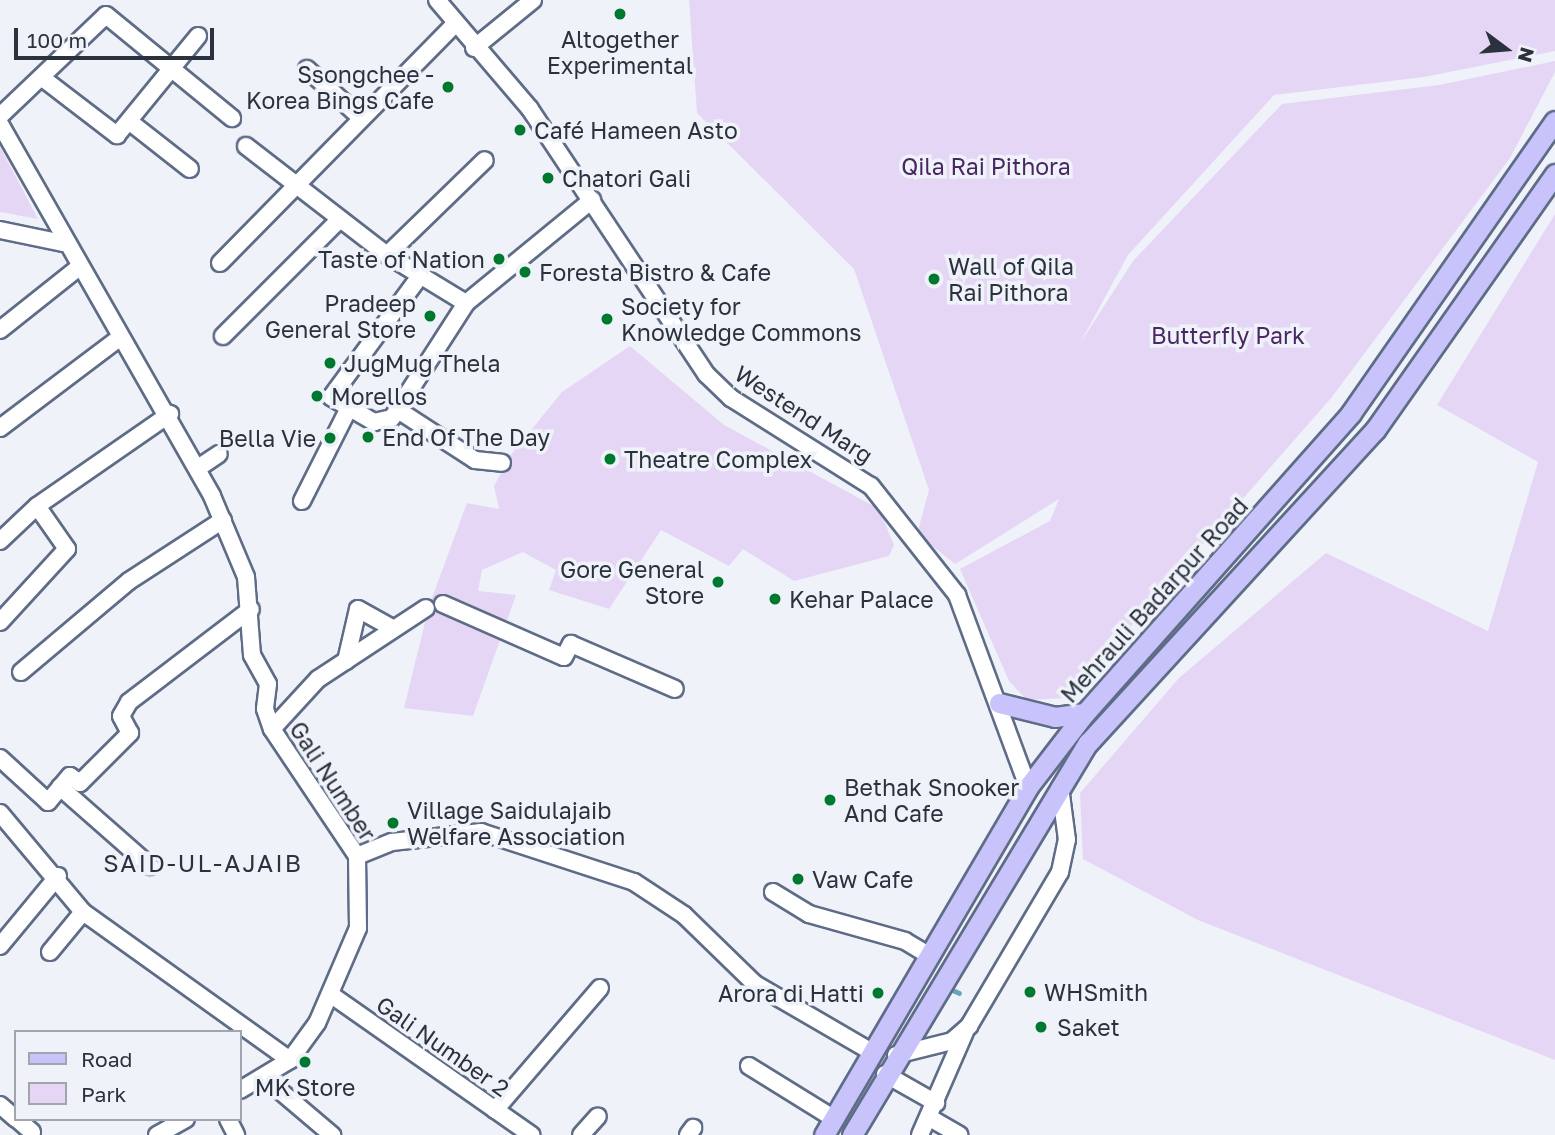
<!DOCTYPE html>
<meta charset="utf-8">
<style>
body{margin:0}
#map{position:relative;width:1555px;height:1135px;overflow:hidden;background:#eff2f9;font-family:"Golos Text",sans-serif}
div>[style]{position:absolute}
.green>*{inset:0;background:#e6d6f5}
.stream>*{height:4.5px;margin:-2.25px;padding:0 2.25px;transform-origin:2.25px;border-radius:2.25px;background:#65a8bb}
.roads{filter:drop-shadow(2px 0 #5e6c87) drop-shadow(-2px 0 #5e6c87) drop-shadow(0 2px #5e6c87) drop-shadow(0 -2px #5e6c87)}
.minor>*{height:16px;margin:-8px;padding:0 8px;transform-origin:8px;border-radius:8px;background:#fff}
.major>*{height:19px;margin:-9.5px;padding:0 9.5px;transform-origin:9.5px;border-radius:9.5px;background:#c8c4fb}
.dots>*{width:19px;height:19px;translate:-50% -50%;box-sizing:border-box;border:4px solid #eff2f9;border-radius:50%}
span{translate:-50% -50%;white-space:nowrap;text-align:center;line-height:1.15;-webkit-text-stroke:7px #eff2f9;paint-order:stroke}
.poi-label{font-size:23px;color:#2b323e}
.right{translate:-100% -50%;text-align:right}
.left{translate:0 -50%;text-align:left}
.park-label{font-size:23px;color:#4a2762}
.street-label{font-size:23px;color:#2b323e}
.neighbourhood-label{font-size:24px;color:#2b323e;letter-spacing:2px}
.legend{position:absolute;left:14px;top:1030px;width:228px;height:91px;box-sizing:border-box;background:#eff2f9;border:2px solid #a1a5ae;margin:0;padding:9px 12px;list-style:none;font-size:21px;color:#2b323e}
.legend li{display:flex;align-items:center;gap:14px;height:35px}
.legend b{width:35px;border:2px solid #a1a5ae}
.north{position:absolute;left:1471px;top:14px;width:70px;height:70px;-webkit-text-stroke:5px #eff2f9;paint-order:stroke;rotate:106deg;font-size:19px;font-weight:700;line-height:28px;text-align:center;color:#2b323e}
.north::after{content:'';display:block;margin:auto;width:24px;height:32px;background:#2b323e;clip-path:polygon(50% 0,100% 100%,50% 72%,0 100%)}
.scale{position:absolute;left:14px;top:28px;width:200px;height:32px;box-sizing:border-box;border:4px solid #2b323e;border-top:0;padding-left:9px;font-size:21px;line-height:24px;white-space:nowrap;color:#2b323e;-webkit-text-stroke:5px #eff2f9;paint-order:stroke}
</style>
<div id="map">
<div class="green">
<i style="clip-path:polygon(689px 0,1555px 0,1555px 51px,1424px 77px,1274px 95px,1128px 255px,1079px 345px,1133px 261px,1282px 104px,1439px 85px,1555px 61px,1555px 72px,1510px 158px,1332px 397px,1068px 698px,1027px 700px,1009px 681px,960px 569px,1050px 521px,1059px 499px,955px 564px,917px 534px,929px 490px,854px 269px,697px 113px)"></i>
<i style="clip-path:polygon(0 147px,8px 162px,38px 219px,0 212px)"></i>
<i style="clip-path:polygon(1555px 214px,1555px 1060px,1198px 920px,1083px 859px,1080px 793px,1179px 678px,1326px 553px,1488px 631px,1538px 462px,1437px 405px)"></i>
<i style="clip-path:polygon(630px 346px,724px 425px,879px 509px,894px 545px,889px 556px,794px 581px,743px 549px,729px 566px,661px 530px,609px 609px,549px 590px,556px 570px,523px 552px,482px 570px,478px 591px,516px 595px,473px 716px,404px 708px,429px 606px,467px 503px,499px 509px,494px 486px,510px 456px,562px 392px)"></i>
</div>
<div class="stream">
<i style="left:948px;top:988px;width:12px;rotate:24deg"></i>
</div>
<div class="roads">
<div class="minor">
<i style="left:437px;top:0;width:143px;rotate:49.5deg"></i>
<i style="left:530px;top:109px;width:318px;rotate:56.4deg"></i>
<i style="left:706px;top:374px;width:35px;rotate:44deg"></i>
<i style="left:731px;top:398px;width:165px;rotate:32.2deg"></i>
<i style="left:871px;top:486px;width:139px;rotate:51.7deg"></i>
<i style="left:957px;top:595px;width:205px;rotate:69.7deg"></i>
<i style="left:474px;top:48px;width:76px;rotate:-39.1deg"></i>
<i style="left:307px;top:69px;width:73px;rotate:42.2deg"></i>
<i style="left:45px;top:80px;width:91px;rotate:37.4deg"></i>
<i style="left:117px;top:135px;width:128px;rotate:-50.7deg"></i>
<i style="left:0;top:116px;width:146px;rotate:-43.6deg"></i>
<i style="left:106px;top:15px;width:163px;rotate:39.3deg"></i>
<i style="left:130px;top:122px;width:76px;rotate:38.1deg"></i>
<i style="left:0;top:124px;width:428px;rotate:60.3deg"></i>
<i style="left:212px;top:496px;width:88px;rotate:67.2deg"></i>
<i style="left:246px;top:577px;width:78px;rotate:85.6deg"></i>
<i style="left:252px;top:655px;width:33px;rotate:61deg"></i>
<i style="left:268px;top:684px;width:25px;rotate:97deg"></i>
<i style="left:265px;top:709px;width:21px;rotate:71deg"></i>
<i style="left:272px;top:729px;width:153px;rotate:56.2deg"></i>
<i style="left:357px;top:856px;width:72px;rotate:89.2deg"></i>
<i style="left:358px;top:928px;width:103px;rotate:113.3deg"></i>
<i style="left:317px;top:1023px;width:46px;rotate:126.1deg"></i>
<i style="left:290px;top:1060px;width:58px;rotate:149deg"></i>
<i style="left:246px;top:146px;width:178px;rotate:37.7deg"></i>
<i style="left:387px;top:255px;width:92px;rotate:31.3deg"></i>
<i style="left:0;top:230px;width:64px;rotate:11.7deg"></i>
<i style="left:387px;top:255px;width:136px;rotate:-44.1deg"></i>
<i style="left:220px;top:263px;width:334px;rotate:-45.5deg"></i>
<i style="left:420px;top:276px;width:150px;rotate:126.3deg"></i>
<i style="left:331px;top:397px;width:50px;rotate:30.2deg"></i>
<i style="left:374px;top:422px;width:18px;rotate:-13deg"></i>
<i style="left:392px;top:418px;width:137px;rotate:-57.2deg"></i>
<i style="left:466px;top:303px;width:163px;rotate:-39.3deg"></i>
<i style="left:0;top:330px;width:100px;rotate:-38.5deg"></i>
<i style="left:223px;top:336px;width:165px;rotate:-45deg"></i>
<i style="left:398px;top:410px;width:92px;rotate:33deg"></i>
<i style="left:475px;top:460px;width:27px;rotate:6deg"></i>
<i style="left:0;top:428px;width:148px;rotate:-37deg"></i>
<i style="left:198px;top:468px;width:25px;rotate:-34deg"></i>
<i style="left:302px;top:501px;width:104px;rotate:-63.2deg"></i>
<i style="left:0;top:541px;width:51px;rotate:-43.4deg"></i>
<i style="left:37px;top:506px;width:162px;rotate:-34.7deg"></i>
<i style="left:443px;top:604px;width:132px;rotate:23.7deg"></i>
<i style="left:564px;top:657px;width:15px;rotate:-62deg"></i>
<i style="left:571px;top:644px;width:113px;rotate:23.4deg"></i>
<i style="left:0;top:622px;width:99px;rotate:-47.5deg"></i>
<i style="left:67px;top:549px;width:52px;rotate:-124.9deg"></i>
<i style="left:346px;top:661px;width:53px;rotate:-77deg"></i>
<i style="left:358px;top:609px;width:37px;rotate:29deg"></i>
<i style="left:21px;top:672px;width:141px;rotate:-40.1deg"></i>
<i style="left:129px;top:581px;width:112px;rotate:-33deg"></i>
<i style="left:272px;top:729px;width:68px;rotate:-47.4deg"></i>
<i style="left:318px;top:679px;width:129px;rotate:-33.3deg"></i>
<i style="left:0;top:758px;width:65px;rotate:42.5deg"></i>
<i style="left:48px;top:802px;width:34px;rotate:-50deg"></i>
<i style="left:70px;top:776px;width:12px;rotate:35deg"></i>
<i style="left:80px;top:783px;width:71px;rotate:-45deg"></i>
<i style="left:130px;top:733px;width:19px;rotate:-118deg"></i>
<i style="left:121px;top:716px;width:16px;rotate:-60deg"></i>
<i style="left:129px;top:702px;width:153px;rotate:-37.3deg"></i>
<i style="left:60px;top:787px;width:120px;rotate:41.3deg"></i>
<i style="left:0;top:813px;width:129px;rotate:50deg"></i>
<i style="left:83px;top:912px;width:254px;rotate:35.6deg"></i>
<i style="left:357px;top:856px;width:38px;rotate:-22deg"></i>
<i style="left:392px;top:842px;width:90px;rotate:-6.4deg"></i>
<i style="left:481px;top:832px;width:161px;rotate:18.1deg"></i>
<i style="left:634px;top:882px;width:60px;rotate:33.4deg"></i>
<i style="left:684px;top:915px;width:99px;rotate:44.2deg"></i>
<i style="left:755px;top:984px;width:133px;rotate:30.2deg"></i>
<i style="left:773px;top:892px;width:42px;rotate:31.4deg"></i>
<i style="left:809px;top:914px;width:100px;rotate:15.7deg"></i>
<i style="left:905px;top:941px;width:26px;rotate:31deg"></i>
<i style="left:0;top:946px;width:91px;rotate:-50.4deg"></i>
<i style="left:50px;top:952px;width:52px;rotate:-50.5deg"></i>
<i style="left:330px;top:994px;width:246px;rotate:35deg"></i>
<i style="left:896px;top:1055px;width:58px;rotate:-14deg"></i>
<i style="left:952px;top:1041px;width:23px;rotate:-41deg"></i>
<i style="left:969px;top:1026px;width:179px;rotate:-59.4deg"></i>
<i style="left:1060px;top:872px;width:33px;rotate:-78deg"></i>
<i style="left:1067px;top:840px;width:53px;rotate:-97.5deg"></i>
<i style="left:749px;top:1066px;width:99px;rotate:31.8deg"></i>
<i style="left:885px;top:1074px;width:59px;rotate:29.6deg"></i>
<i style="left:266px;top:1079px;width:87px;rotate:40.3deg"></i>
<i style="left:0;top:1105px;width:21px;rotate:41deg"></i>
<i style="left:495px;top:1110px;width:161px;rotate:-49.3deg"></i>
<i style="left:930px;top:1118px;width:34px;rotate:30deg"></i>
<i style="left:17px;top:1119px;width:20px;rotate:41deg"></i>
<i style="left:228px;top:1119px;width:18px;rotate:63deg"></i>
<i style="left:157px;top:1135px;width:33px;rotate:-29deg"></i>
<i style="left:581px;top:1135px;width:25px;rotate:-48deg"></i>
<i style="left:688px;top:1135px;width:9px;rotate:-54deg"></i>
<i style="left:920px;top:1135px;width:112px;rotate:-66.4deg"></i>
</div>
<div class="major">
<i style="left:999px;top:703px;width:58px;rotate:14deg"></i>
<i style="left:1055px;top:717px;width:30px;rotate:-8deg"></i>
<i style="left:824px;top:1135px;width:403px;rotate:-59.6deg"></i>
<i style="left:1028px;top:787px;width:93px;rotate:-52.4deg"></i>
<i style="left:1085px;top:713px;width:401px;rotate:-48.4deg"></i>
<i style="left:1351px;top:413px;width:356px;rotate:-55.1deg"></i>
<i style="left:852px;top:1135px;width:458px;rotate:-59deg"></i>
<i style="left:1088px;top:743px;width:425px;rotate:-47.5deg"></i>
<i style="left:1375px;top:430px;width:313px;rotate:-54.9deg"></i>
</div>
</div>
<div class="dots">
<i style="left:620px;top:14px;background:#007930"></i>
<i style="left:448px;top:87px;background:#007930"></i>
<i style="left:520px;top:130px;background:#007930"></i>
<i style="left:548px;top:178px;background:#007930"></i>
<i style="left:499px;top:259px;background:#007930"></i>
<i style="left:525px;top:272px;background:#007930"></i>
<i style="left:934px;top:279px;background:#007930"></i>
<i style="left:430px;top:316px;background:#007930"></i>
<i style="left:607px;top:319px;background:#007930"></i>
<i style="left:330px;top:363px;background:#007930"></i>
<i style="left:317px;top:396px;background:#007930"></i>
<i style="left:368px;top:437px;background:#007930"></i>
<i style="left:330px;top:438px;background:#007930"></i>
<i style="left:610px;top:459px;background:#007930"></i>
<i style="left:718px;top:582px;background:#007930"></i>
<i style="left:775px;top:599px;background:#007930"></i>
<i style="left:830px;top:800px;background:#007930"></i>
<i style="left:393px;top:823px;background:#007930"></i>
<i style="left:798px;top:879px;background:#007930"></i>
<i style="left:1030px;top:992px;background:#007930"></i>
<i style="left:878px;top:993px;background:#007930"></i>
<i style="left:1041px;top:1027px;background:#007930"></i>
<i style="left:305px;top:1062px;background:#007930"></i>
</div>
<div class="poi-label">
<span style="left:620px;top:52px">Altogether<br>Experimental</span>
<span class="right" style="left:434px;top:87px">Ssongchee -<br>Korea Bings Cafe</span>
<span class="left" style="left:534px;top:130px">Café Hameen Asto</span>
<span class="left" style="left:562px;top:178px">Chatori Gali</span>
<span class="right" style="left:485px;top:259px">Taste of Nation</span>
<span class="left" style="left:948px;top:279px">Wall of Qila<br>Rai Pithora</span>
<span class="left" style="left:539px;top:272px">Foresta Bistro &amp; Cafe</span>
<span class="right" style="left:416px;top:316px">Pradeep<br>General Store</span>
<span class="left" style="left:621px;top:319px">Society for<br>Knowledge Commons</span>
<span class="left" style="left:344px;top:363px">JugMug Thela</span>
<span class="left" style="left:331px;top:396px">Morellos</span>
<span class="left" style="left:382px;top:437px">End Of The Day</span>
<span class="right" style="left:316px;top:438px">Bella Vie</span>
<span class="left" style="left:624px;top:459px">Theatre Complex</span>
<span class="right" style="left:704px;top:582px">Gore General<br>Store</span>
<span class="left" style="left:789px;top:599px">Kehar Palace</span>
<span class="left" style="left:844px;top:800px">Bethak Snooker<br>And Cafe</span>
<span class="left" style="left:407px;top:823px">Village Saidulajaib<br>Welfare Association</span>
<span class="left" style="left:812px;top:879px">Vaw Cafe</span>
<span class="left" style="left:1044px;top:992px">WHSmith</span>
<span class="right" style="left:864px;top:993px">Arora di Hatti</span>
<span class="left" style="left:1057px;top:1027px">Saket</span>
<span style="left:305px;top:1087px">MK Store</span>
</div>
<div class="park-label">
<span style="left:986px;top:166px">Qila Rai Pithora</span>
<span style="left:1228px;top:335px">Butterfly Park</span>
</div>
<div class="street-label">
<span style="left:804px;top:414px;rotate:33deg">Westend Marg</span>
<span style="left:1154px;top:600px;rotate:-48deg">Mehrauli Badarpur Road</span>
<span style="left:333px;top:781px;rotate:57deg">Gali Number</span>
<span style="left:443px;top:1046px;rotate:35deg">Gali Number 2</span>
</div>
<div class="neighbourhood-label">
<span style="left:203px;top:863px">SAID-UL-AJAIB</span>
</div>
<ul class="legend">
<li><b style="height:9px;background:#c8c4fb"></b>Road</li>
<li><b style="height:19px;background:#e6d6f5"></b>Park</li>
</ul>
<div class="north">N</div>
<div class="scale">100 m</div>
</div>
